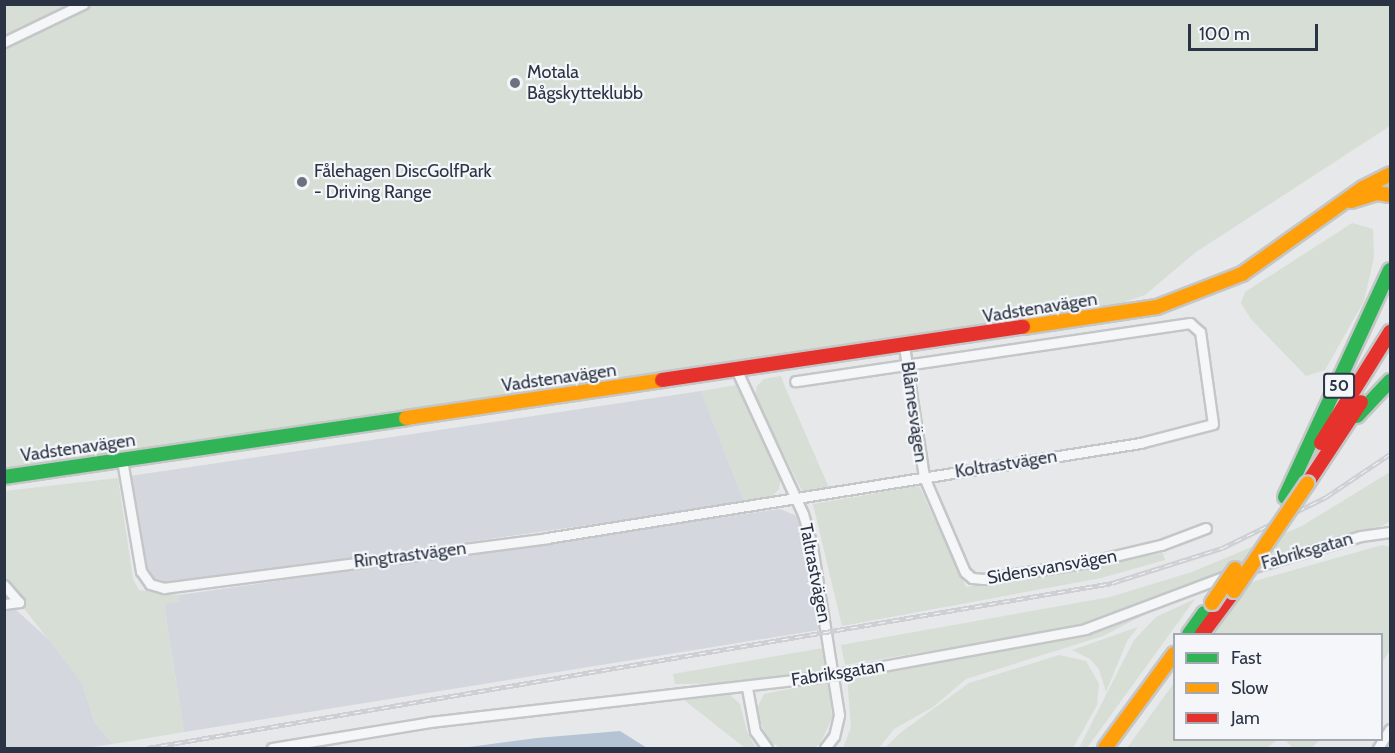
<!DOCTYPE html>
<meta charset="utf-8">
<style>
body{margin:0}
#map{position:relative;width:1395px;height:753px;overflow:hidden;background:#e6e8ea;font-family:Cabin,sans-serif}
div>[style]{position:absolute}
.built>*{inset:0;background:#d4d7dd}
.green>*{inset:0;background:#d6ded6}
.water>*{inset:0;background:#b4c4d5}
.roads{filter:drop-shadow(2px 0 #c4c6c8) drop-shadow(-2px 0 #c4c6c8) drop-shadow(0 2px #c4c6c8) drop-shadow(0 -2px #c4c6c8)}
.street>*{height:9px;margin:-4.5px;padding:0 4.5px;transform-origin:4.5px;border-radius:4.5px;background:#f5f6f7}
.fast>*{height:14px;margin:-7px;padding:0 7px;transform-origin:7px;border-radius:7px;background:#30b455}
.slow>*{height:14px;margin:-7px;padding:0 7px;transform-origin:7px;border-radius:7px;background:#ff9f0a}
.jam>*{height:14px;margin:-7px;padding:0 7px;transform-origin:7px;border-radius:7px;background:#e5322d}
.rail>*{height:4.5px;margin-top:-2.25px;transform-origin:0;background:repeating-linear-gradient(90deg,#f4f6f9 0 7px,#cecfd2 0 14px);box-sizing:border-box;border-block:2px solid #cecfd2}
.bridges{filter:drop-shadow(2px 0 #c4c6c8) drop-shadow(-2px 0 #c4c6c8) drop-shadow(0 2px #c4c6c8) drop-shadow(0 -2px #c4c6c8)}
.street-bridge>*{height:9px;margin:-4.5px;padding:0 4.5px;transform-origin:4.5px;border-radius:4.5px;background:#f5f6f7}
.slow-bridge>*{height:14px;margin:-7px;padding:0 7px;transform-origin:7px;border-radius:7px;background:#ff9f0a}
.dots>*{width:16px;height:16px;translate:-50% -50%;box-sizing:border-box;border:3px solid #f4f6f9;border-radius:50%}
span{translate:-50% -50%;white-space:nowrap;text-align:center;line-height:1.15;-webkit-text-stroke:4.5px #f4f6f9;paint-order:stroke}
.shield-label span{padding:2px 4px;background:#f4f6f9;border:2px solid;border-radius:4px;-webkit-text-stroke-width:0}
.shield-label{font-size:16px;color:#2b3445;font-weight:700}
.poi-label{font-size:18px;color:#2b3445}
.left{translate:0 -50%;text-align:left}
.street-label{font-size:18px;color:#2b3445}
.frame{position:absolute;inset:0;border:6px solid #2b3445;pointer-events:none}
.legend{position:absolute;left:1173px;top:633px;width:210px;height:108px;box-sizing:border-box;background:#f4f6f9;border:2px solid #a4a8b1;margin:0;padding:8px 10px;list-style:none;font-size:18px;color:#2b3445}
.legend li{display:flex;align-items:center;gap:12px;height:30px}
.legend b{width:30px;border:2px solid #a4a8b1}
.scale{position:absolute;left:1188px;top:24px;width:130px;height:27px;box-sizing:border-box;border:3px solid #2b3445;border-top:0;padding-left:8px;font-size:18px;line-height:21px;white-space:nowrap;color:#2b3445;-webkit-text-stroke:4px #f4f6f9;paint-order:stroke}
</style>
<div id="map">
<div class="built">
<i style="clip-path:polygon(701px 391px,745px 503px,182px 582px,161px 582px,150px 578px,145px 571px,130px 476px)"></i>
<i style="clip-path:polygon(780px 509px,797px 516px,802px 526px,819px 630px,184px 732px,164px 604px,179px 601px,179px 595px)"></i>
<i style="clip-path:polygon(14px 608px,57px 647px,82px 683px,95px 723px,113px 744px,85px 748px,5px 748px,5px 610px)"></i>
</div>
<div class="green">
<i style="clip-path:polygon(4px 5px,1390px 5px,1390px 126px,1196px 252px,1145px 295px,1116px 305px,5px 472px)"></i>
<i style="clip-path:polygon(1352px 223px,1373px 229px,1374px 257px,1364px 301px,1325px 370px,1306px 376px,1251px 319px,1241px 303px,1245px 292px)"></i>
<i style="clip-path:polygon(781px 376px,785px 387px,830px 490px,803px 493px,755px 396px,757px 386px,764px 379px)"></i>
<i style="clip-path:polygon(737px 385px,781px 477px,779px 489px,771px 497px,745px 503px,701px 391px)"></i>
<i style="clip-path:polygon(1390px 472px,1390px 521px,1384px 525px,1274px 556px,1085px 625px,845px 665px,841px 645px,1110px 597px,1192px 572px,1302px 526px)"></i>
<i style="clip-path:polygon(118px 478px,133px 579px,139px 590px,179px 595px,179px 601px,164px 605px,184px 732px,113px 744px,95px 723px,82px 683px,5px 584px,5px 491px)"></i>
<i style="clip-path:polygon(919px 486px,966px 587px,1163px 553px,1165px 560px,1101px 578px,842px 626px,813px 504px)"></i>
<i style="clip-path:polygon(1382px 545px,1390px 547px,1390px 650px,1382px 663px,1382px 634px,1210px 634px,1248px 583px)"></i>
<i style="clip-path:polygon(1180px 596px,1103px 636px,966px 679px,933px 707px,894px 729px,879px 748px,843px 748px,851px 727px,847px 677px,1081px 636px)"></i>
<i style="clip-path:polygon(1195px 599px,1087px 748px,1079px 748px,1134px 640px,1156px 617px)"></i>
<i style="clip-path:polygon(1138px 627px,1127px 641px,1106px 692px,1099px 669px,1090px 659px,1072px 650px)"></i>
<i style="clip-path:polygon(823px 648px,827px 669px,728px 683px,675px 684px,673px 674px)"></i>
<i style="clip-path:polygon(1059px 655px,1086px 661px,1099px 684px,1097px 705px,1073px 748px,885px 748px,900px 733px,969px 683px)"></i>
<i style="clip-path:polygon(829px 681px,832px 718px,820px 744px,814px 748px,780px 748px,768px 740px,756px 710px,764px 694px)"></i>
<i style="clip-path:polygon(1174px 683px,1174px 740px,1277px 740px,1267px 748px,1127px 748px)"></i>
<i style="clip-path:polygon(730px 695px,740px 704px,747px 732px,756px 748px,745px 748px,679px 696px)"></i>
<i style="clip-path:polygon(1285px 740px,1320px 740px,1311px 748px,1293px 748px)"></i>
</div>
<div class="water">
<i style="clip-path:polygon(620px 731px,647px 748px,462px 748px,537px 738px)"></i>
</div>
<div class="roads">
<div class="street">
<i style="left:4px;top:42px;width:88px;rotate:-25.7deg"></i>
<i style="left:904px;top:346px;width:133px;rotate:81.3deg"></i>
<i style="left:924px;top:477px;width:103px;rotate:66.7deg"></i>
<i style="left:965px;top:572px;width:9px;rotate:41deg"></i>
<i style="left:972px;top:578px;width:12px;rotate:5deg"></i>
<i style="left:984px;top:579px;width:106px;rotate:-9.2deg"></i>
<i style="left:1089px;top:562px;width:74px;rotate:-13.3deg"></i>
<i style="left:1161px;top:545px;width:48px;rotate:-20.7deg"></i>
<i style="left:737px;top:371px;width:157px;rotate:65.2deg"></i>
<i style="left:803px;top:514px;width:33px;rotate:74deg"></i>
<i style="left:812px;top:546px;width:171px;rotate:80.9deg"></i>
<i style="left:839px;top:715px;width:22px;rotate:103deg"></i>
<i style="left:834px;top:736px;width:15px;rotate:127deg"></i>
<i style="left:122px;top:460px;width:113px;rotate:80.3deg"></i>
<i style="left:141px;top:571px;width:16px;rotate:55deg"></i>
<i style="left:150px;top:584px;width:15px;rotate:16deg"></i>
<i style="left:164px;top:588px;width:386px;rotate:-7.4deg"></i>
<i style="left:547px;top:538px;width:601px;rotate:-9.1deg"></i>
<i style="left:1140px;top:443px;width:75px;rotate:-14.6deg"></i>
<i style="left:1213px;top:424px;width:93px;rotate:-98deg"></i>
<i style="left:1200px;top:332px;width:13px;rotate:-138deg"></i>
<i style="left:1190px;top:323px;width:399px;rotate:171.6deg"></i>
<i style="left:1251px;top:568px;width:115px;rotate:-16.2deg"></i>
<i style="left:1361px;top:536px;width:29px;rotate:-8deg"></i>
<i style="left:4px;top:585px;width:23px;rotate:49deg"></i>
<i style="left:19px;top:602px;width:15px;rotate:172deg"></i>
<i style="left:855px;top:671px;width:234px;rotate:-10.3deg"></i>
<i style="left:1085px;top:629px;width:154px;rotate:-20.6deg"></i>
<i style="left:747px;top:688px;width:44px;rotate:79.5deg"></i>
<i style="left:755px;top:731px;width:21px;rotate:55deg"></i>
<i style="left:272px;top:748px;width:160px;rotate:-9.3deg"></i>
<i style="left:430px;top:722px;width:390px;rotate:-6.6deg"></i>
<i style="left:1378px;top:748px;width:22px;rotate:-58deg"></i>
</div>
<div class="fast">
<i style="left:1357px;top:416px;width:48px;rotate:-46.7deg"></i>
<i style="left:4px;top:477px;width:406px;rotate:-8.3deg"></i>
<i style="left:1285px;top:497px;width:250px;rotate:-65.2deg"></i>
<i style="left:1189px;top:634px;width:26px;rotate:-54deg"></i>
</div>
<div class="slow">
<i style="left:1351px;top:201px;width:27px;rotate:-17deg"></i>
<i style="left:1377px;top:193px;width:13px;rotate:9deg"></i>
<i style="left:1023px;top:327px;width:135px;rotate:-8.5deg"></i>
<i style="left:1157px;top:307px;width:91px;rotate:-21.2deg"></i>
<i style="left:1242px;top:274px;width:148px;rotate:-35.4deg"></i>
<i style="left:1363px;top:188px;width:30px;rotate:-27deg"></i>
<i style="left:406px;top:418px;width:259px;rotate:-8.4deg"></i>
<i style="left:1105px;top:748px;width:117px;rotate:-53.7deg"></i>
</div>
<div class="jam">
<i style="left:662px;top:380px;width:365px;rotate:-8.4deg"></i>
<i style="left:1321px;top:443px;width:131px;rotate:-58.1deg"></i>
<i style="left:1307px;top:484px;width:98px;rotate:-56.6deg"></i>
<i style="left:1202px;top:634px;width:54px;rotate:-53.3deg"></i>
</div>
</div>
<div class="rail">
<i style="left:147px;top:748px;width:979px;rotate:-9.7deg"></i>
<i style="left:1112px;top:583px;width:115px;rotate:-17.7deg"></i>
<i style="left:1222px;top:548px;width:116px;rotate:-26.1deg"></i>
<i style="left:1326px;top:497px;width:77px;rotate:-33.9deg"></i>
</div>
<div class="bridges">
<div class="street-bridge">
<i style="left:817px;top:677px;width:38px;rotate:-9deg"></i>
</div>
<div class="slow-bridge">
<i style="left:1234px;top:591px;width:130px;rotate:-55.7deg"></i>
<i style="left:1212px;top:603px;width:41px;rotate:-55.9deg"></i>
</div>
</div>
<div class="dots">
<i style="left:515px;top:83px;background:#6c737f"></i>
<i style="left:302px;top:182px;background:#6c737f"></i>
</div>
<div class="shield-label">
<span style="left:1339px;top:386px">50</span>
</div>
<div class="poi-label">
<span class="left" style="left:527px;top:83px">Motala<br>Bågskytteklubb</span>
<span class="left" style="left:314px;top:182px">Fålehagen DiscGolfPark<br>- Driving Range</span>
</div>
<div class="street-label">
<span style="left:1040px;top:308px;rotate:-9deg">Vadstenavägen</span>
<span style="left:559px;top:378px;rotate:-8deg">Vadstenavägen</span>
<span style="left:914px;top:412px;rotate:82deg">Blåmesvägen</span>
<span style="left:78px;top:448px;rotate:-8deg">Vadstenavägen</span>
<span style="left:1006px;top:464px;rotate:-9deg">Koltrastvägen</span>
<span style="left:1307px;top:551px;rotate:-16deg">Fabriksgatan</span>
<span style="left:410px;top:555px;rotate:-7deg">Ringtrastvägen</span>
<span style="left:1052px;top:567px;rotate:-10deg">Sidensvansvägen</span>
<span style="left:815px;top:573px;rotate:79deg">Taltrastvägen</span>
<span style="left:838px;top:673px;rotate:-9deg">Fabriksgatan</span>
</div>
<div class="frame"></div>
<ul class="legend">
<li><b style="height:8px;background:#30b455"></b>Fast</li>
<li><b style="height:8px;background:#ff9f0a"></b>Slow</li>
<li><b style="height:8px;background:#e5322d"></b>Jam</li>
</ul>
<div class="scale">100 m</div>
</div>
